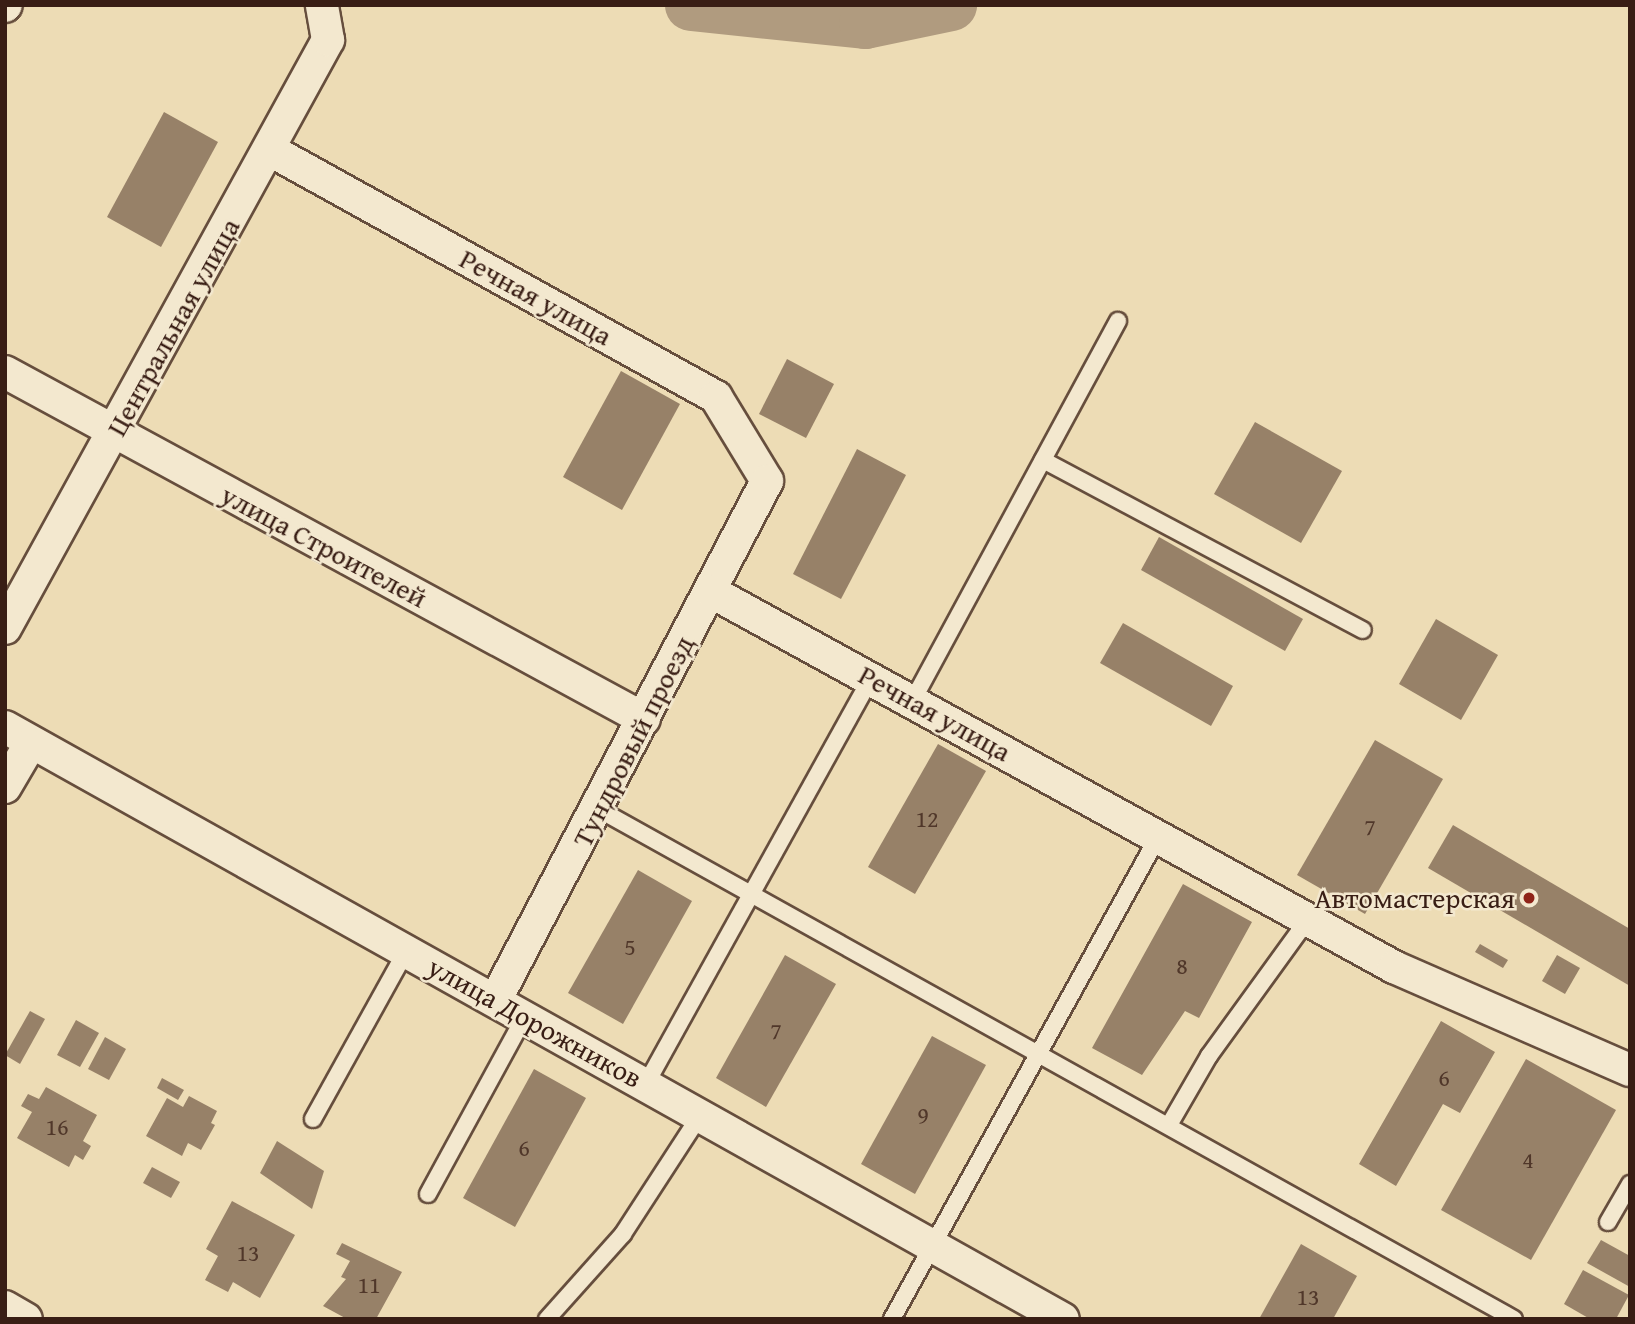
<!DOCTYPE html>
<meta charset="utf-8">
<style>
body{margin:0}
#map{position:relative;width:1635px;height:1324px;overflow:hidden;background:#eddcb5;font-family:"Gentium Book Plus",serif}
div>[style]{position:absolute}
.river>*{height:52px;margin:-26px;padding:0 26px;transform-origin:26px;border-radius:26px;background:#b09b7f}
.building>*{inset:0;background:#978168}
.roads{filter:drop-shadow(2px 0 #664e3d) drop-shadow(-2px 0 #664e3d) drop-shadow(0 2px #664e3d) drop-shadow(0 -2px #664e3d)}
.lane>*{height:16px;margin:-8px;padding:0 8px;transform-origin:8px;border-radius:8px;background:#f3e8cf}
.street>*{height:32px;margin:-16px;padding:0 16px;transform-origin:16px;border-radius:16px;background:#f3e8cf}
.dots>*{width:19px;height:19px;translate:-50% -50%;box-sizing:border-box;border:4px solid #f3e8cf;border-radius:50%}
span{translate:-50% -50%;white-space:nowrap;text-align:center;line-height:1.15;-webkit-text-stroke:5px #f3e8cf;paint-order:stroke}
.number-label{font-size:24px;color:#50372a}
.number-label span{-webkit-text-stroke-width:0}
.street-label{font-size:28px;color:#391e15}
.poi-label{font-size:28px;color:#391e15}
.right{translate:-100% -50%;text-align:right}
.frame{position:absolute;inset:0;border:7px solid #391e15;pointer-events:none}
</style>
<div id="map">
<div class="river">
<i style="left:691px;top:5px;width:175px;rotate:5.9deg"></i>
<i style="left:865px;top:23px;width:88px;rotate:-11.8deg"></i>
</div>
<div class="building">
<i style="clip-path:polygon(164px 112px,218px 142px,161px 247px,107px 217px)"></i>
<i style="clip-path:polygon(787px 359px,834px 384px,806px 438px,759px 414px)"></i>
<i style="clip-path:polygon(621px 371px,680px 404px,622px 510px,563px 477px)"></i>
<i style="clip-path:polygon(1255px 422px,1342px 471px,1301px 543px,1214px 494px)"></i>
<i style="clip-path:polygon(857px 449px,906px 475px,841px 599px,793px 574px)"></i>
<i style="clip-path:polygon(1159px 537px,1303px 619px,1285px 651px,1141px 570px)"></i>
<i style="clip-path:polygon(1436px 619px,1498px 655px,1461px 720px,1399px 684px)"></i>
<i style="clip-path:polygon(1123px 623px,1233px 686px,1211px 726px,1100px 663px)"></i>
<i style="clip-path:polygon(1375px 740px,1443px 779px,1365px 914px,1297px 875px)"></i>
<i style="clip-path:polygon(938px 744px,986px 771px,915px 894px,868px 867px)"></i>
<i style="clip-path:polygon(1453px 825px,1630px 929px,1630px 986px,1428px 868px)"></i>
<i style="clip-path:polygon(638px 870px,692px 901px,623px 1024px,568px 993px)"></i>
<i style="clip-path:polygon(1183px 884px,1252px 922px,1199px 1018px,1185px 1011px,1142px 1075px,1092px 1048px)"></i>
<i style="clip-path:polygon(1480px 944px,1508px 960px,1503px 968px,1475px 952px)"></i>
<i style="clip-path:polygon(785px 955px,836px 984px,766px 1107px,716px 1078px)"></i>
<i style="clip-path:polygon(1557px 955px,1580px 968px,1565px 994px,1542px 981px)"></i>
<i style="clip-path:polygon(30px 1011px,45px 1019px,20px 1064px,5px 1055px)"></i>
<i style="clip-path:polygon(76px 1020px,99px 1033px,80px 1067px,57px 1055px)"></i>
<i style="clip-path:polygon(1441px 1021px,1495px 1052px,1460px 1113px,1443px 1104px,1396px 1186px,1359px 1164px)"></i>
<i style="clip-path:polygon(932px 1036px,986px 1065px,915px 1194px,861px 1164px)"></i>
<i style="clip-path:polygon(105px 1037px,126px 1049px,109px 1080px,88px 1069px)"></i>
<i style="clip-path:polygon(1526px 1059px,1616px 1110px,1531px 1260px,1441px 1210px)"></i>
<i style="clip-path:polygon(534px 1069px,586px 1098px,515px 1227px,463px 1198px)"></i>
<i style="clip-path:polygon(162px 1078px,184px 1090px,178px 1100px,157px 1088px)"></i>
<i style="clip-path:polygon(46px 1087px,97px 1115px,83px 1141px,91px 1146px,83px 1160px,75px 1155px,69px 1167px,17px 1138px,32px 1112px,21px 1106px,28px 1094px,39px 1099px)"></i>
<i style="clip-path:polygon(189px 1096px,217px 1111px,211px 1123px,215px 1125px,201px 1150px,188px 1143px,182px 1156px,146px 1136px,167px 1098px,183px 1107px)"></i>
<i style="clip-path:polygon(277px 1141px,324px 1171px,312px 1209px,260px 1173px)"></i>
<i style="clip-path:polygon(152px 1167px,180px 1182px,171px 1198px,143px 1183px)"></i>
<i style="clip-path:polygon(232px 1201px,295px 1235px,260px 1298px,233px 1282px,228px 1292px,205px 1280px,218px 1256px,206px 1249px)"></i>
<i style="clip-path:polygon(1601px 1240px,1630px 1256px,1630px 1287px,1587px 1263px)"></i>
<i style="clip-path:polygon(342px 1243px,402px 1272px,376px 1319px,347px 1319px,323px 1306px,346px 1279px,341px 1277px,350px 1261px,336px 1254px)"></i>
<i style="clip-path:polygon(1301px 1244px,1357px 1276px,1333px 1319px,1259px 1319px)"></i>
<i style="clip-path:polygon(1583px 1270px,1629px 1295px,1616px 1319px,1590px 1319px,1564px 1304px)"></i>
</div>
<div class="roads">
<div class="lane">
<i style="left:1043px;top:460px;width:362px;rotate:28deg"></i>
<i style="left:913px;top:700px;width:431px;rotate:-61.6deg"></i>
<i style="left:600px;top:810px;width:1046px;rotate:29.11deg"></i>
<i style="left:646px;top:1084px;width:464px;rotate:-61deg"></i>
<i style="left:313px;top:1119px;width:192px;rotate:-61deg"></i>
<i style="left:1169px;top:1125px;width:80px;rotate:-59.9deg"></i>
<i style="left:1209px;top:1056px;width:169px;rotate:-54.1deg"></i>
<i style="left:428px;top:1194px;width:203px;rotate:-61.4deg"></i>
<i style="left:1608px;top:1222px;width:44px;rotate:-59.9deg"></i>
<i style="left:547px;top:1319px;width:114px;rotate:-48.2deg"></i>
<i style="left:623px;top:1234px;width:143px;rotate:-57deg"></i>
<i style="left:892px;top:1319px;width:551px;rotate:-61.11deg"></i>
</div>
<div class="street">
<i style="left:5px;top:6px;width:1px;rotate:-45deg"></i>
<i style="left:270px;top:150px;width:510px;rotate:28.98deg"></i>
<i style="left:716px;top:397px;width:98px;rotate:58.7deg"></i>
<i style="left:767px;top:481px;width:585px;rotate:117.62deg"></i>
<i style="left:5px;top:372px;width:727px;rotate:28.5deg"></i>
<i style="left:710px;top:591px;width:781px;rotate:28.8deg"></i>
<i style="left:1394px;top:967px;width:257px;rotate:23.6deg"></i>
<i style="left:5px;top:628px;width:671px;rotate:-61.22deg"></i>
<i style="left:328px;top:40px;width:36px;rotate:-100deg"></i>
<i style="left:5px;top:727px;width:1212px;rotate:29.23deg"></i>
<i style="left:5px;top:787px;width:48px;rotate:-59.7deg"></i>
<i style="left:5px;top:1307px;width:24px;rotate:30deg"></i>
</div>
</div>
<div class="dots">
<i style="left:1529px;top:898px;background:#8f2418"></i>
</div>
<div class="number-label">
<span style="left:927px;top:819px">12</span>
<span style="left:1370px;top:827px">7</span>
<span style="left:630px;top:947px">5</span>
<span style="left:1182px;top:966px">8</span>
<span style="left:776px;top:1031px">7</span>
<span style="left:1444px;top:1078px">6</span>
<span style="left:923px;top:1115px">9</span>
<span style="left:57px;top:1127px">16</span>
<span style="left:524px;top:1148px">6</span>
<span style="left:1528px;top:1160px">4</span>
<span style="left:248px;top:1253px">13</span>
<span style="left:369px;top:1285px">11</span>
<span style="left:1308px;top:1297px">13</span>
</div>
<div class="street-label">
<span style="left:536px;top:297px;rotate:29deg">Речная улица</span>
<span style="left:173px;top:327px;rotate:-61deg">Центральная улица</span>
<span style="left:324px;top:546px;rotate:28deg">улица Строителей</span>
<span style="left:935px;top:713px;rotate:29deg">Речная улица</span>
<span style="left:633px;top:741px;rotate:-63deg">Тундровый проезд</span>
<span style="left:535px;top:1022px;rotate:29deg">улица Дорожников</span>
</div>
<div class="poi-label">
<span class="right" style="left:1515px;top:898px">Автомастерская</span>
</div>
<div class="frame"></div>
</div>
